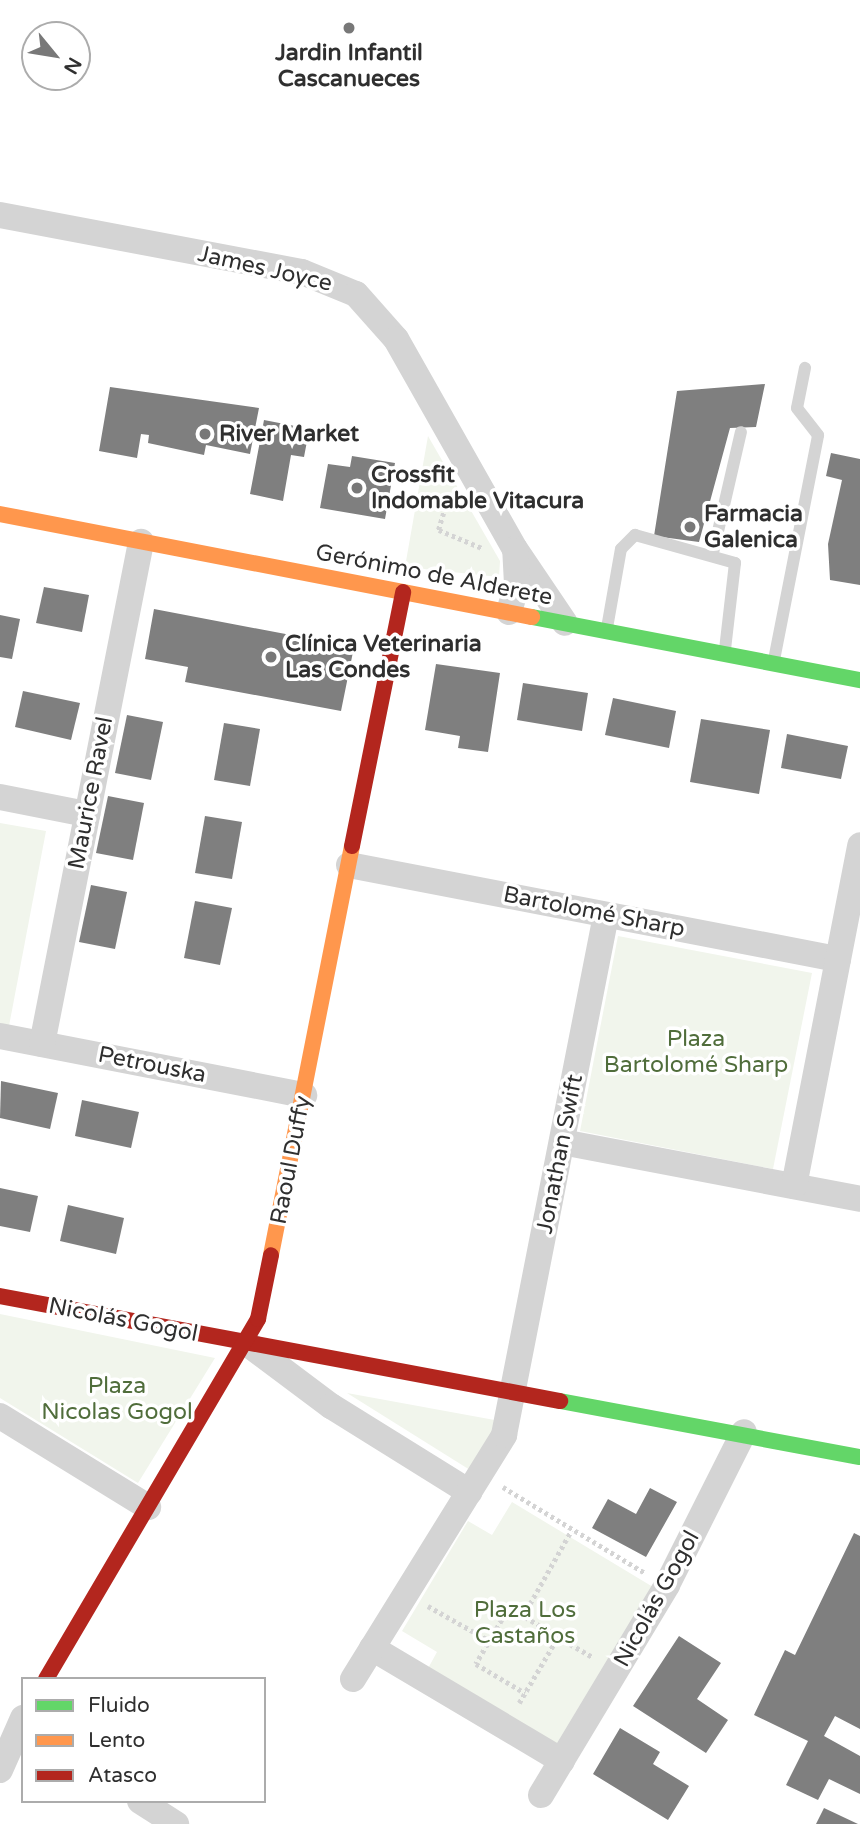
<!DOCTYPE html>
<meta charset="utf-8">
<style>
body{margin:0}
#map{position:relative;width:860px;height:1824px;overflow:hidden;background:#fff;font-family:"Varela Round",sans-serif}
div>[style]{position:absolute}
.green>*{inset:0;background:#f1f5ec}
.building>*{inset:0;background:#7f7f7f}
.path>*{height:4.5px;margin-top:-2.25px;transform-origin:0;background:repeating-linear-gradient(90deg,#d4d4d4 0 3.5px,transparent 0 7px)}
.lane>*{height:12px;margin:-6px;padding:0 6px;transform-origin:6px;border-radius:6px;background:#d4d4d4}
.street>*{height:26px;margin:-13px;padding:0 13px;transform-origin:13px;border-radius:13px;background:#d4d4d4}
.fast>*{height:16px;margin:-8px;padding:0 8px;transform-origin:8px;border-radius:8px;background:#63d668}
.slow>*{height:16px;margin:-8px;padding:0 8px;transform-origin:8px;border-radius:8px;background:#ff974d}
.jam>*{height:16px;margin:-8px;padding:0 8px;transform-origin:8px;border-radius:8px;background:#b3261e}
.dots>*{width:19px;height:19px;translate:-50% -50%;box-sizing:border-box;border:4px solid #fff;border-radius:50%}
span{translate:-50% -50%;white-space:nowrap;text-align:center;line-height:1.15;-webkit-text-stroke:7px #fff;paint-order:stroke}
.poi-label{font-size:23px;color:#2f2f2f;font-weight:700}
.left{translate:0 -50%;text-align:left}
.street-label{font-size:23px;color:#2f2f2f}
.park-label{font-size:23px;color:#506d3b}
.legend{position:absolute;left:21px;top:1677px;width:245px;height:126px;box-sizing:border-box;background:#fff;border:2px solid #acacac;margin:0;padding:9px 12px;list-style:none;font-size:21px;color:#2f2f2f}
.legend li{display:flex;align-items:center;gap:14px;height:35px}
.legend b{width:35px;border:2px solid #acacac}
.north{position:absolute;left:21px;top:21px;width:70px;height:70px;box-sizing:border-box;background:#fff;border:2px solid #acacac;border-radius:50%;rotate:120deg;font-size:19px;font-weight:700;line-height:28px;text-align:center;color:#2f2f2f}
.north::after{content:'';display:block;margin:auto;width:24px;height:32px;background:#787878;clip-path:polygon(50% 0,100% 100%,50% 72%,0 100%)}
</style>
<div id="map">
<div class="green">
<i style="clip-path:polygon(428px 436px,500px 561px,499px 577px,405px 567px)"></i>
<i style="clip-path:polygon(0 823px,46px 831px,9px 1026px,0 1025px)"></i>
<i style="clip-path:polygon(618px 936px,812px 973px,773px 1169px,580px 1131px)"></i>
<i style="clip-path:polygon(0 1314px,215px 1358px,138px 1483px,0 1398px)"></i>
<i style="clip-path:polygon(347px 1393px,500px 1421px,470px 1470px)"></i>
<i style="clip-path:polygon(512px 1502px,653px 1587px,557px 1749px,426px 1672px,437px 1652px,402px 1631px,468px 1521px,492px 1535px)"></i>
</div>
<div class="building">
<i style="clip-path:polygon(765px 384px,756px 427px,730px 428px,699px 542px,654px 536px,677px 391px)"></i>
<i style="clip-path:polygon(110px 387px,259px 408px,250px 454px,206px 445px,204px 455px,148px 443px,149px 435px,141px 434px,137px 458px,99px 451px)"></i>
<i style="clip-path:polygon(264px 420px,300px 427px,298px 434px,308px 436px,304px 457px,291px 455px,283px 501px,250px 494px)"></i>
<i style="clip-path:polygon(831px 453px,860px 459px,860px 585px,830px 580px,828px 544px,842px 480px,826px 476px)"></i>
<i style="clip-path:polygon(352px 456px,395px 463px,385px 519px,320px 508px,328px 464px,350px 467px)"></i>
<i style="clip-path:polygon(44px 587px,89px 595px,82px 632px,36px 623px)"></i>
<i style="clip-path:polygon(154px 609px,354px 647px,341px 711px,185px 682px,188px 667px,145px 659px)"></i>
<i style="clip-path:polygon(0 615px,20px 619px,12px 659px,0 657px)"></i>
<i style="clip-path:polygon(436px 664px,500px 673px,488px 752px,458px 748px,460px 736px,425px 730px)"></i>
<i style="clip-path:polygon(523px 683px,588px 693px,582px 731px,517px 720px)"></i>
<i style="clip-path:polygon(23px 691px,80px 703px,71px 740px,15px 727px)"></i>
<i style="clip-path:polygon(613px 698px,676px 711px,669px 748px,605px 735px)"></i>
<i style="clip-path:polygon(127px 715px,163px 722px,151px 780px,115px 773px)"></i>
<i style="clip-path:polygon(701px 719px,770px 730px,759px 794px,690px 782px)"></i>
<i style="clip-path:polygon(224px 723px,260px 729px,250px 786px,214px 780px)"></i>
<i style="clip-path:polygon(787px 734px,848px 746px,841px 779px,781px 768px)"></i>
<i style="clip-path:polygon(108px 796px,144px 803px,133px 860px,96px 853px)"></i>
<i style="clip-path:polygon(205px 816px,242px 822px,232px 879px,195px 873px)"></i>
<i style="clip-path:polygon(91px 885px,127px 892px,115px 949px,79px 942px)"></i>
<i style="clip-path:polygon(195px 901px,232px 908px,220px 965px,184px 958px)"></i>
<i style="clip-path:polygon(1px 1081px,58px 1093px,50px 1129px,0 1118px)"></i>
<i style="clip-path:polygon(82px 1100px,139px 1112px,131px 1148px,75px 1136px)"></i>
<i style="clip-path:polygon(0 1188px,38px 1196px,30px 1232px,0 1226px)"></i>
<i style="clip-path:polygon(68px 1205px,124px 1218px,116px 1254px,60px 1241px)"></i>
<i style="clip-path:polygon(650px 1488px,677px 1502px,646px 1557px,592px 1528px,608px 1499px,636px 1514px)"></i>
<i style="clip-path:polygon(854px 1533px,860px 1536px,860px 1729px,835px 1716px,824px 1736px,860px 1756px,860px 1794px,829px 1779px,818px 1800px,786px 1785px,808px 1741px,754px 1715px,785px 1650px,795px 1655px)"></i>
<i style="clip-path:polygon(679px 1636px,721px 1663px,697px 1699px,728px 1720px,706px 1753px,633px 1706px)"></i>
<i style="clip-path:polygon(620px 1728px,660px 1752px,653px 1764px,689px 1786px,668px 1820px,593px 1774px)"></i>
<i style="clip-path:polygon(824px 1808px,858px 1824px,816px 1824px)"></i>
</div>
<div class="path">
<i style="left:450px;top:493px;width:39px;rotate:107deg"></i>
<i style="left:439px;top:530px;width:47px;rotate:22.7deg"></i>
<i style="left:503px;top:1487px;width:166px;rotate:31.2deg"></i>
<i style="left:428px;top:1606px;width:71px;rotate:29.4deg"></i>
<i style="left:523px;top:1616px;width:98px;rotate:-60.5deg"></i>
<i style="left:558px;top:1637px;width:39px;rotate:30deg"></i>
<i style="left:519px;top:1703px;width:77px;rotate:-59.4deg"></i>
<i style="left:558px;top:1637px;width:57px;rotate:-149.4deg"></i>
<i style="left:509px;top:1608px;width:65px;rotate:120.5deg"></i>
<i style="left:476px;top:1664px;width:57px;rotate:30.6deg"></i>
</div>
<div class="lane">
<i style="left:713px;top:553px;width:124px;rotate:-77deg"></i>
<i style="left:607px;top:628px;width:80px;rotate:-80deg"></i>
<i style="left:621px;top:549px;width:20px;rotate:-45deg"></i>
<i style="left:635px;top:535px;width:104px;rotate:15.6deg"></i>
<i style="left:735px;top:563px;width:87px;rotate:96.6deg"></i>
<i style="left:774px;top:660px;width:229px;rotate:-78.9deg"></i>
<i style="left:818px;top:435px;width:34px;rotate:-128deg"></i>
<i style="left:797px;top:408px;width:41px;rotate:-78.7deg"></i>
</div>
<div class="street">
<i style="left:0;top:215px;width:307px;rotate:10.7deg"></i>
<i style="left:302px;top:272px;width:58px;rotate:22.2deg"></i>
<i style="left:356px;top:294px;width:60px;rotate:48.4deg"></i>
<i style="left:396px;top:339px;width:241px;rotate:60.5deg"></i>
<i style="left:515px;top:549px;width:89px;rotate:56deg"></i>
<i style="left:509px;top:612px;width:29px;rotate:-74deg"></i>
<i style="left:517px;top:584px;width:33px;rotate:-93deg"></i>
<i style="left:0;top:797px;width:89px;rotate:11.1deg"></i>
<i style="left:349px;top:865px;width:498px;rotate:10.9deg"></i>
<i style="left:0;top:1036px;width:310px;rotate:11deg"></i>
<i style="left:42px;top:1044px;width:512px;rotate:-78.84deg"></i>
<i style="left:562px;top:1142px;width:303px;rotate:10.8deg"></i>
<i style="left:794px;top:1186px;width:347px;rotate:-79deg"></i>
<i style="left:252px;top:1347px;width:99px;rotate:36.8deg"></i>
<i style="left:331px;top:1406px;width:163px;rotate:31.9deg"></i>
<i style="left:0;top:1416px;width:174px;rotate:31.6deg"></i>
<i style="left:372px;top:1648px;width:221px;rotate:30.7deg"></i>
<i style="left:353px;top:1679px;width:287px;rotate:-58.2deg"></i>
<i style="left:504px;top:1435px;width:530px;rotate:-78.9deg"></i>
<i style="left:0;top:1770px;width:57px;rotate:-66.1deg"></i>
<i style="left:541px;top:1795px;width:245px;rotate:-59deg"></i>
<i style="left:667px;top:1585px;width:171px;rotate:-63.3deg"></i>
<i style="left:140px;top:1801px;width:43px;rotate:32.6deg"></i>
</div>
<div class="fast">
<i style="left:532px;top:617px;width:334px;rotate:10.9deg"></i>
<i style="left:560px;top:1401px;width:305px;rotate:10.6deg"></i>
</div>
<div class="slow">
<i style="left:0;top:514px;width:542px;rotate:10.96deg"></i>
<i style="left:271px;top:1255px;width:417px;rotate:-78.8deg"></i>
</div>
<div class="jam">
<i style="left:352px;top:846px;width:259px;rotate:-78.6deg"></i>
<i style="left:0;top:1296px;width:570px;rotate:10.62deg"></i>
<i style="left:46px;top:1679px;width:418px;rotate:-59.5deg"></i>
<i style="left:258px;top:1319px;width:65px;rotate:-78.5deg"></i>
</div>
<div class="dots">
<i style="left:349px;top:28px;background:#787878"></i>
<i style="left:205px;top:434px;background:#787878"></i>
<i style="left:357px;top:488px;background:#787878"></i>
<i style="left:690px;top:527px;background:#787878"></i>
<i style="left:271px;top:657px;background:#787878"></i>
</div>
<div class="poi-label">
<span style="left:349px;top:66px">Jardin Infantil<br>Cascanueces</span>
<span class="left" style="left:219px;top:434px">River Market</span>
<span class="left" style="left:371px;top:488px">Crossfit<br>Indomable Vitacura</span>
<span class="left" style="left:704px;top:527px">Farmacia<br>Galenica</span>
<span class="left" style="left:285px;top:657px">Clínica Veterinaria<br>Las Condes</span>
</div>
<div class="street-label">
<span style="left:265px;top:269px;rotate:13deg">James Joyce</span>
<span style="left:434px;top:575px;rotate:11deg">Gerónimo de Alderete</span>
<span style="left:91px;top:793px;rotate:-79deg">Maurice Ravel</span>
<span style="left:594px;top:912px;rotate:11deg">Bartolomé Sharp</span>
<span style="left:152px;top:1065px;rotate:11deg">Petrouska</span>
<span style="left:560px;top:1154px;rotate:-79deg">Jonathan Swift</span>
<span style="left:291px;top:1160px;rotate:-79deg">Raoul Duffy</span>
<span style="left:123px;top:1320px;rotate:11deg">Nicolás Gogol</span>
<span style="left:657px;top:1599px;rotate:-61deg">Nicolás Gogol</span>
</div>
<div class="park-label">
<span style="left:696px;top:1052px">Plaza<br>Bartolomé Sharp</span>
<span style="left:117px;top:1399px">Plaza<br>Nicolas Gogol</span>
<span style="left:525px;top:1623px">Plaza Los<br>Castaños</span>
</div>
<ul class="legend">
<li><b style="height:9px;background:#63d668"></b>Fluido</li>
<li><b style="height:9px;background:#ff974d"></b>Lento</li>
<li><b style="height:9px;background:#b3261e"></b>Atasco</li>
</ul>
<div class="north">N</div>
</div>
